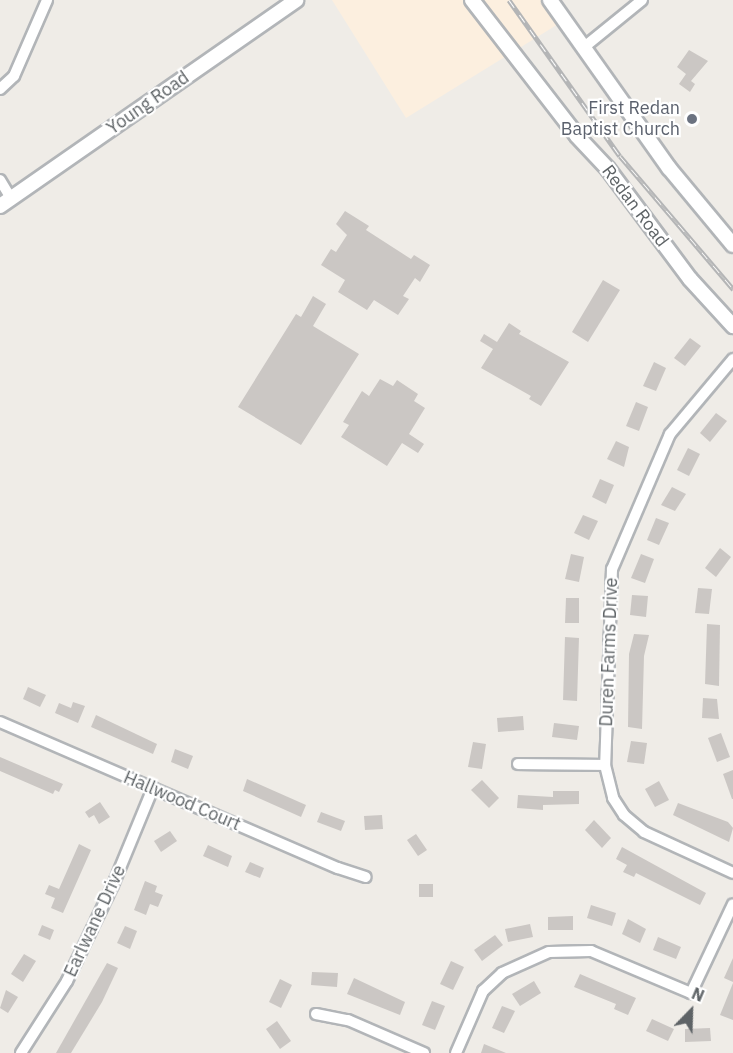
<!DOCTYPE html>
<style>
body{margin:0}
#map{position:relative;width:733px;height:1053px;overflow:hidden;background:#efece7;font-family:"IBM Plex Sans",sans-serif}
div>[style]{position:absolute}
.commercial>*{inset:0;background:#fcefdf}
.building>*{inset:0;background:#cbc7c4}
.roads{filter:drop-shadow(2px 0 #b2b5b8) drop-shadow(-2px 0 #b2b5b8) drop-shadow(0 2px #b2b5b8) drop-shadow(0 -2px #b2b5b8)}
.street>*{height:10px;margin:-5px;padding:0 5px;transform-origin:5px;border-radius:5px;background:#fff}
.secondary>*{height:14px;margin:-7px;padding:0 7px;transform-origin:7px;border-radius:7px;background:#fff}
.rail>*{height:5px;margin-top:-2.5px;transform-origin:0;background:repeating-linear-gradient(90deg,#fff 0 9px,#b4b5b6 0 18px);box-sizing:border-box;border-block:2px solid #b4b5b6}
.dots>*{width:16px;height:16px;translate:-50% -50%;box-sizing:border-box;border:3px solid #fff;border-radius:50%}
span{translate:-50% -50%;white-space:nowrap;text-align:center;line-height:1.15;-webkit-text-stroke:4.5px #fff;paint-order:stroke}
.street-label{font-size:18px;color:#5e6366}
.worship-label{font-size:18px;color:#5b616d}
.right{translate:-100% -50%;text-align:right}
.north{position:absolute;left:661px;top:981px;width:60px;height:60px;-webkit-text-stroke:4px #fff;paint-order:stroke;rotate:23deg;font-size:16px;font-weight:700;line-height:24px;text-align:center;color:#5e6366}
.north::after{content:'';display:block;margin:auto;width:21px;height:27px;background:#5e6366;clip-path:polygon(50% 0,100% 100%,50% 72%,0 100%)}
</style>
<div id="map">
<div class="commercial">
<i style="clip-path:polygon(332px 0,555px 0,568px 18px,406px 118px)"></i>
</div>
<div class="building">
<i style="clip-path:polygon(689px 50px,708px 61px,691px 81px,695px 84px,690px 92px,679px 84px,686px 74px,677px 67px)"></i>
<i style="clip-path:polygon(345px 211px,369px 226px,366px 230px,411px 259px,414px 255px,430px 265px,420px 282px,415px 278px,403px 296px,409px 299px,398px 315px,374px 300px,367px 310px,338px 292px,345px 280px,321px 265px,331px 249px,336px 252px,347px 235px,336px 224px)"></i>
<i style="clip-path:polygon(603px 280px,620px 290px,588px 342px,572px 332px)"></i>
<i style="clip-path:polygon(313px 296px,326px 304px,313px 326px,359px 354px,301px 445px,238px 407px,296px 314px,301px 317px)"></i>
<i style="clip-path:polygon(509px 323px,521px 331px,519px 334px,569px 362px,541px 406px,529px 399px,531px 396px,481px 368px,493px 349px,480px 341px,484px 334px,497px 342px)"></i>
<i style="clip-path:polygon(690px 338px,701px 346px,685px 366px,674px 358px)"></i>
<i style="clip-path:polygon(654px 362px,666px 368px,656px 391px,643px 386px)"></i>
<i style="clip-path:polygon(380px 379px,393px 386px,397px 380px,418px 394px,414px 401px,425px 408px,409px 434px,424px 444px,418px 453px,402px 443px,387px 466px,341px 437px,349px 425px,343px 422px,362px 391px,369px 396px)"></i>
<i style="clip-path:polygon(636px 402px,648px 407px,639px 431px,626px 426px)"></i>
<i style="clip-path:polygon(716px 413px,727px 421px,710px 442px,700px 433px)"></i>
<i style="clip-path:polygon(616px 441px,629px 447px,624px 467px,607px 459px)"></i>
<i style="clip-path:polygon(688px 448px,700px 454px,689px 476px,677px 470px)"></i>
<i style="clip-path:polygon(600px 479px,614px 485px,606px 504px,592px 497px)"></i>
<i style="clip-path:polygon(672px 487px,686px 494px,675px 511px,661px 505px)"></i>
<i style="clip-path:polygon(583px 515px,598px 521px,589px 540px,574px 533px)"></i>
<i style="clip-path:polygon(656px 518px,669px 523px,659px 545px,647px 540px)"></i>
<i style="clip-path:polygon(720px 548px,731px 557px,716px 577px,705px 568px)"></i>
<i style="clip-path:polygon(571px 554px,584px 557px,579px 582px,565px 579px)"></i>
<i style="clip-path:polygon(641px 554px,654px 559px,645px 583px,631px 578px)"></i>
<i style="clip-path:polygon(698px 588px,712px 589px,709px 614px,695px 613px)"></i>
<i style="clip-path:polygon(632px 595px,648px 596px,646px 617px,630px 615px)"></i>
<i style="clip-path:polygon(566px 598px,579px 598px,579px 623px,565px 623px)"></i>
<i style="clip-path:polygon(707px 624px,720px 625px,719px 686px,705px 684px)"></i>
<i style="clip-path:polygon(634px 634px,649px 635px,644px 656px,642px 729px,628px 727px,629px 654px)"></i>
<i style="clip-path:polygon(565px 637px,579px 638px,577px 701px,563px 700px)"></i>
<i style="clip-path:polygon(28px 687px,46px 695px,40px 707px,23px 699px)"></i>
<i style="clip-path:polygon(703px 698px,717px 699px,719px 719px,702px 718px)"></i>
<i style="clip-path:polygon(73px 702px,85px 706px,78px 723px,55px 713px,59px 703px,71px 708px)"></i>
<i style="clip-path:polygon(96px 715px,157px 744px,153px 754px,91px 727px)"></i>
<i style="clip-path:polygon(523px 716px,524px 730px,498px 732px,497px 718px)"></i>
<i style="clip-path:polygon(554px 723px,579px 726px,577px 740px,552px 737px)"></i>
<i style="clip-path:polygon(721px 733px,730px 757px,717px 762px,708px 738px)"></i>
<i style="clip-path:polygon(631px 741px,647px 743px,644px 764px,627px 762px)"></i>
<i style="clip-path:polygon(473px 742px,486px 744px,482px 769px,468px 767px)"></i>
<i style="clip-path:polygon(175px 749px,193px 756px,188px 769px,171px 762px)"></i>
<i style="clip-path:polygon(0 757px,63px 784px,59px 792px,55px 790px,53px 794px,0 771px)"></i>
<i style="clip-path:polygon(733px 770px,733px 799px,732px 799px,723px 774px)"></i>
<i style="clip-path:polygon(247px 779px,306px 805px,301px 817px,243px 791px)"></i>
<i style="clip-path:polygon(482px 780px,499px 798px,489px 808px,471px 790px)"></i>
<i style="clip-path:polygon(659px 781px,669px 800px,655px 807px,645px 789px)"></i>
<i style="clip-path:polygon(553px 791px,579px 791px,579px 804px,543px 805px,543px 810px,517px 808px,518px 795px,553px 797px)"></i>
<i style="clip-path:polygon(100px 802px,110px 817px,99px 824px,94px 815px,89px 818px,85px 812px)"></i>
<i style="clip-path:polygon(678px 803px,728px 822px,733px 828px,729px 842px,673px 815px)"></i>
<i style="clip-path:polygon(321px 812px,345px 821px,341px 831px,317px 822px)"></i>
<i style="clip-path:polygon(382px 815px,383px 829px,365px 830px,364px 816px)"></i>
<i style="clip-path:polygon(594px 820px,611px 838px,602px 848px,585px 830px)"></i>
<i style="clip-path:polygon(170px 831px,177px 841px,161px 852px,154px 841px)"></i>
<i style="clip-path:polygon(416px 834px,427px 850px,418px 856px,407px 840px)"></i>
<i style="clip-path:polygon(79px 844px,91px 850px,63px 913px,51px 908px,55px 898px,45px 894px,49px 885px,59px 889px)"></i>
<i style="clip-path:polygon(208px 845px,232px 856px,228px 867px,203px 856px)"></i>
<i style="clip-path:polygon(622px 847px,706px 893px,700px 905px,636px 873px,634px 877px,623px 872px,627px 865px,616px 859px)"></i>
<i style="clip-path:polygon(250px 862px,264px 868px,260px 878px,245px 872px)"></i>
<i style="clip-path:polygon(145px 881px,157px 886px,155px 892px,163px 895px,158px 907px,150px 904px,146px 915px,134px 910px)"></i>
<i style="clip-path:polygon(419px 884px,433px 884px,433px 897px,419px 897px)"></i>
<i style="clip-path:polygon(591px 905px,616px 913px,612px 926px,587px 918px)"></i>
<i style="clip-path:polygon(573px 916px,573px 930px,548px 930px,548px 917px)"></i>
<i style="clip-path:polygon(628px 919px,646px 929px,640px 943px,622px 934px)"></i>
<i style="clip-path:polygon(530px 924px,533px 937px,508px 942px,505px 929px)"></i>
<i style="clip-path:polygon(42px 925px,54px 930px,50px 940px,38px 935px)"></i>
<i style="clip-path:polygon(125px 926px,137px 931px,130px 949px,117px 943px)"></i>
<i style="clip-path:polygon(495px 935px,503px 945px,482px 961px,474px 950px)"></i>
<i style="clip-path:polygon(658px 937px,681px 947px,676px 959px,653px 950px)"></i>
<i style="clip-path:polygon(24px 954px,36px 961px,23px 982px,11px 974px)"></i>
<i style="clip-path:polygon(733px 958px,733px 982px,724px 978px)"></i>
<i style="clip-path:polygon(451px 961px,464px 967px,453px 990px,440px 984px)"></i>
<i style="clip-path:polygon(107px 963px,118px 968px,102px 1002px,71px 1053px,56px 1053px)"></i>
<i style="clip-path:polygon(312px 972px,338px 973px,337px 987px,311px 985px)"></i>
<i style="clip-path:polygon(580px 974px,636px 998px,628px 1015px,614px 1009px,616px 1004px,574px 987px)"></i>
<i style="clip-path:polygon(354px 978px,405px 1002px,400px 1015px,347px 994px)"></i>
<i style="clip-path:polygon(280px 979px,292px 985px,281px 1008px,269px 1002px)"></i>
<i style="clip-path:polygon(534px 981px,541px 993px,520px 1006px,512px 994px)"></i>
<i style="clip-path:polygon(733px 983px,733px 1020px,720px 1015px)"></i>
<i style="clip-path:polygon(6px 990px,18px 997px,8px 1013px,0 1008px)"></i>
<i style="clip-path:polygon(432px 1001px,445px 1006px,435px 1030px,422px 1025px)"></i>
<i style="clip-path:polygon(502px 1006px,515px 1011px,504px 1033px,492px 1028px)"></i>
<i style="clip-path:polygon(652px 1019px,674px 1029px,668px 1041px,646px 1031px)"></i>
<i style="clip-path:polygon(277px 1021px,291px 1041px,280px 1049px,266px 1029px)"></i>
<i style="clip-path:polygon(710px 1028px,711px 1041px,685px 1042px,685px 1029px)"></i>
<i style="clip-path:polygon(484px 1044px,506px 1053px,481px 1053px)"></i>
</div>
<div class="roads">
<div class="street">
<i style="left:583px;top:48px;width:76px;rotate:-39.1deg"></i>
<i style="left:0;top:89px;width:19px;rotate:-43deg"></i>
<i style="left:14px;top:76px;width:83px;rotate:-66.5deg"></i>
<i style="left:0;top:180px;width:21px;rotate:59deg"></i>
<i style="left:733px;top:359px;width:98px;rotate:130deg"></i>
<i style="left:670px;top:434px;width:147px;rotate:113.2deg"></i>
<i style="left:612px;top:569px;width:196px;rotate:92deg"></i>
<i style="left:605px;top:765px;width:34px;rotate:76deg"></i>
<i style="left:613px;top:798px;width:20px;rotate:57deg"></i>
<i style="left:624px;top:815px;width:26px;rotate:40deg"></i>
<i style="left:644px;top:832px;width:98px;rotate:24.7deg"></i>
<i style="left:0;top:722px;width:368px;rotate:23.4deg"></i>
<i style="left:338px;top:868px;width:29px;rotate:18deg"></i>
<i style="left:518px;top:764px;width:87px;rotate:0.7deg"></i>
<i style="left:316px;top:1014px;width:33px;rotate:11deg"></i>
<i style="left:348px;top:1020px;width:83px;rotate:23.5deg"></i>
<i style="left:21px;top:1053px;width:85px;rotate:-57.4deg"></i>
<i style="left:67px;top:981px;width:106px;rotate:-64.4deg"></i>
<i style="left:113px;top:885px;width:105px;rotate:-67.6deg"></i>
<i style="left:456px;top:1053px;width:68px;rotate:-66.5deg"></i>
<i style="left:483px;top:991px;width:26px;rotate:-43deg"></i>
<i style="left:502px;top:973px;width:51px;rotate:-24.1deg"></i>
<i style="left:549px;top:952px;width:42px;rotate:-1.4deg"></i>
<i style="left:591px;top:951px;width:108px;rotate:22.8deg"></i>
<i style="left:691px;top:993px;width:98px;rotate:-64.7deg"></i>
</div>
<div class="secondary">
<i style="left:472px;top:0;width:172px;rotate:52.3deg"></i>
<i style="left:577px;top:136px;width:45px;rotate:46.8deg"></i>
<i style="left:608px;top:169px;width:137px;rotate:53.3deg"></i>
<i style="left:690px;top:279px;width:64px;rotate:47.5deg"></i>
<i style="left:550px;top:0;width:206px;rotate:54.7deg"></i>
<i style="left:669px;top:168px;width:100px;rotate:50.3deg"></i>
<i style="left:0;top:206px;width:361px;rotate:-34.8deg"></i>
</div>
</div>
<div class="rail">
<i style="left:509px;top:0;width:191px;rotate:54.6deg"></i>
<i style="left:620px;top:156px;width:175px;rotate:49.6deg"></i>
</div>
<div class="dots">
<i style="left:692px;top:119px;background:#6b7280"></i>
</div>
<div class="street-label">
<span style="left:148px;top:103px;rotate:-35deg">Young Road</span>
<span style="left:635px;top:206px;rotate:53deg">Redan Road</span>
<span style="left:609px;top:652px;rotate:-88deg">Duren Farms Drive</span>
<span style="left:182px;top:801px;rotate:23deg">Hallwood Court</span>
<span style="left:95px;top:921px;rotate:-65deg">Earlwane Drive</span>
</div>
<div class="worship-label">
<span class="right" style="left:680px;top:119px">First Redan<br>Baptist Church</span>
</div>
<div class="north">N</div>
</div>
